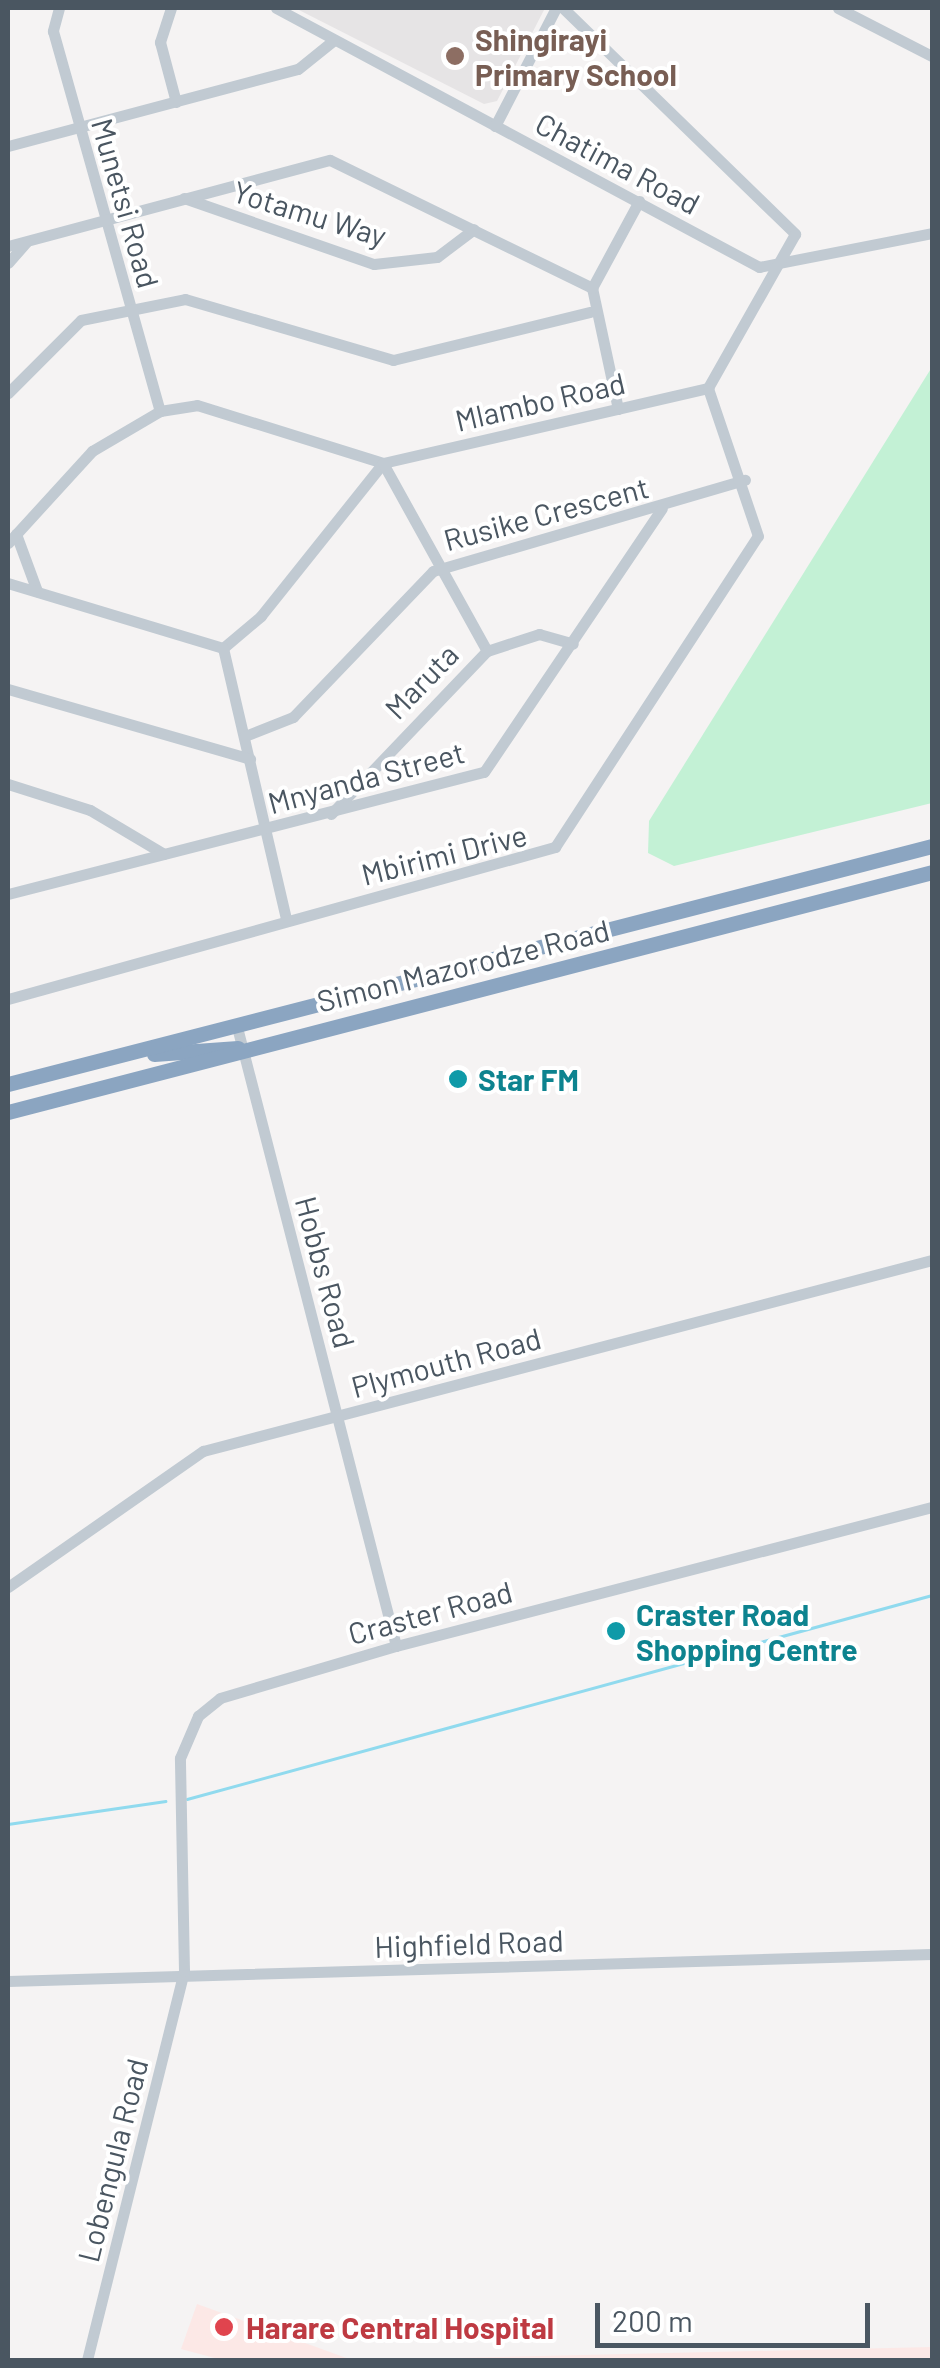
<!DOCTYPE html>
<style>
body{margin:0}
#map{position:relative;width:940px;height:2368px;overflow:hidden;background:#f5f3f3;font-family:Barlow,sans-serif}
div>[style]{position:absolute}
.education>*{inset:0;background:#e6e4e5}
.medical>*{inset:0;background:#fce8e6}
.green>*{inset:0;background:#c3f1d5}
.stream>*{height:2.5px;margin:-1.25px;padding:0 1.25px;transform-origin:1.25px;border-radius:1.25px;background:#90daee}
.minor>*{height:11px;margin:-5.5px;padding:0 5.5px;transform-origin:5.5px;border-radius:5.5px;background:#c1cad2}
.highway>*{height:15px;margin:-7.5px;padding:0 7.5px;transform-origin:7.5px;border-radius:7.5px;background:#8ba5c1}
.dots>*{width:28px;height:28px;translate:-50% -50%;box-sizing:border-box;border:5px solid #fff;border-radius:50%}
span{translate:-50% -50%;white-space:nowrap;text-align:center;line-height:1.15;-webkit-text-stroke:8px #fff;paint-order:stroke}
.education-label{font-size:30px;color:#785e54;font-weight:700}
.left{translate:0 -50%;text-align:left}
.street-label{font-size:30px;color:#4a5661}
.culture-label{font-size:30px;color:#0d838f;font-weight:700}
.health-label{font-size:30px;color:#be3a42;font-weight:700}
.frame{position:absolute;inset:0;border:10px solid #4a5661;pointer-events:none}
.scale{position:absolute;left:595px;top:2303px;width:275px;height:45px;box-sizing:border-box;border:5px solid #4a5661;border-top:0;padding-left:12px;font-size:30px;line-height:35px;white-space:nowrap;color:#4a5661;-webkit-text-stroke:8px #fff;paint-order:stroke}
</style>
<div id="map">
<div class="education">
<i style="clip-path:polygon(295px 8px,544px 8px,544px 10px,497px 101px,484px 104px)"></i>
</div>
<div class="medical">
<i style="clip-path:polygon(197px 2304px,352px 2360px,222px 2360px,181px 2349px)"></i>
<i style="clip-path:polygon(932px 2347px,932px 2360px,365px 2360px)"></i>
</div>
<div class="green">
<i style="clip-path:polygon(932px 367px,932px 803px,674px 866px,648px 853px,649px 821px)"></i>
</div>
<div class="stream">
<i style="left:187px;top:1799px;width:772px;rotate:-15.31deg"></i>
<i style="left:8px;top:1824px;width:159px;rotate:-8.3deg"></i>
</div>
<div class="minor">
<i style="left:59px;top:8px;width:24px;rotate:105deg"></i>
<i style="left:53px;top:31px;width:395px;rotate:74.3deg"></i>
<i style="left:171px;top:8px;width:36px;rotate:108deg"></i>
<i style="left:160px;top:42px;width:62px;rotate:75.1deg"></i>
<i style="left:276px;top:8px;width:548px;rotate:28.2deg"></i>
<i style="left:759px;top:267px;width:176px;rotate:-11.1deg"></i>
<i style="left:563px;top:8px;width:324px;rotate:44.2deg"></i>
<i style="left:795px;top:234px;width:177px;rotate:119.5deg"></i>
<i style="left:838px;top:8px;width:106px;rotate:27.1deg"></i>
<i style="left:495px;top:126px;width:133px;rotate:-62.7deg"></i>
<i style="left:8px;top:146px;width:300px;rotate:-14.9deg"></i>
<i style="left:298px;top:69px;width:46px;rotate:-38.9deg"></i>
<i style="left:184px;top:198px;width:201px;rotate:19.2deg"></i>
<i style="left:374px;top:264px;width:63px;rotate:-6.3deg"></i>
<i style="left:437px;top:257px;width:46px;rotate:-37.1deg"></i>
<i style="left:8px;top:246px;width:333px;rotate:-15deg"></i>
<i style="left:330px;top:160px;width:292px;rotate:26deg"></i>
<i style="left:8px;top:263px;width:28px;rotate:-49deg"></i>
<i style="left:8px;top:393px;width:103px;rotate:-45deg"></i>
<i style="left:81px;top:320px;width:106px;rotate:-11.4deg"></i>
<i style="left:185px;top:299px;width:217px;rotate:16.3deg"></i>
<i style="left:393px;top:360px;width:203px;rotate:-13.7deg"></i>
<i style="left:618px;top:409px;width:124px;rotate:-102.1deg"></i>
<i style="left:592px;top:288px;width:99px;rotate:-61.6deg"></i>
<i style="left:16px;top:534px;width:61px;rotate:69.8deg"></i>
<i style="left:8px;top:543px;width:125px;rotate:-47.6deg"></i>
<i style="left:92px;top:451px;width:79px;rotate:-30.5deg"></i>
<i style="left:160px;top:411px;width:37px;rotate:-9deg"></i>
<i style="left:197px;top:405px;width:195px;rotate:17.3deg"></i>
<i style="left:383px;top:463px;width:196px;rotate:128.6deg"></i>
<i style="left:261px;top:616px;width:50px;rotate:139.9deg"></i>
<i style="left:223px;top:648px;width:225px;rotate:-163.2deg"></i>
<i style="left:223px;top:648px;width:278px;rotate:76.9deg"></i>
<i style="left:487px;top:651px;width:215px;rotate:-119deg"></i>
<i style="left:383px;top:463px;width:334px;rotate:-13deg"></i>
<i style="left:8px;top:689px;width:252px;rotate:16.1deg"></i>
<i style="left:245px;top:736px;width:52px;rotate:-21.6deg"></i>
<i style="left:293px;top:717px;width:202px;rotate:-46.2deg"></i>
<i style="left:433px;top:571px;width:325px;rotate:-16.3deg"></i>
<i style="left:8px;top:784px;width:86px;rotate:17.6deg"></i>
<i style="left:90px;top:810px;width:86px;rotate:30.7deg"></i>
<i style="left:331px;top:814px;width:226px;rotate:-46.3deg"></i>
<i style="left:487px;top:651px;width:55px;rotate:-18.1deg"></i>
<i style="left:539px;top:634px;width:35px;rotate:16deg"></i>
<i style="left:8px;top:894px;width:491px;rotate:-14.4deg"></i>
<i style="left:484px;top:772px;width:318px;rotate:-56deg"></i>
<i style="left:8px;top:999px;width:568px;rotate:-15.53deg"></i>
<i style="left:555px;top:847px;width:371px;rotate:-56.9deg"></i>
<i style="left:758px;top:536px;width:156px;rotate:-108.7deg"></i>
<i style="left:237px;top:1027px;width:639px;rotate:75.59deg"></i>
<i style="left:8px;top:1587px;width:238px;rotate:-34.9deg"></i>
<i style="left:203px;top:1451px;width:754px;rotate:-14.68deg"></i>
<i style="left:8px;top:1981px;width:924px;rotate:-1.67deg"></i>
<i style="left:87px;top:2360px;width:401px;rotate:-76deg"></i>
<i style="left:184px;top:1971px;width:213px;rotate:-91.1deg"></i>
<i style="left:180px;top:1758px;width:46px;rotate:-66.8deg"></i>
<i style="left:198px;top:1716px;width:28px;rotate:-39deg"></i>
<i style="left:220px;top:1698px;width:184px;rotate:-16.5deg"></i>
<i style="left:396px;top:1646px;width:554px;rotate:-14.54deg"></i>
</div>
<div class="highway">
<i style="left:154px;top:1054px;width:84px;rotate:-4.1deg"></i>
<i style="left:8px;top:1084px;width:954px;rotate:-14.44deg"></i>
<i style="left:8px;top:1112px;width:955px;rotate:-14.56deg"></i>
</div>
<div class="dots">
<i style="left:455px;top:56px;background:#8d6e63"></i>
<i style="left:458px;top:1079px;background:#0f9aa8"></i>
<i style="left:616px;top:1631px;background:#0f9aa8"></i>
<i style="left:224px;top:2327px;background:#e0444e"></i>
</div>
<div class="education-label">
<span class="left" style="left:475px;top:56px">Shingirayi<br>Primary School</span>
</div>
<div class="street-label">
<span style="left:618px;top:163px;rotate:28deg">Chatima Road</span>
<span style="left:126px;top:203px;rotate:74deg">Munetsi Road</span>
<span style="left:310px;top:213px;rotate:17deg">Yotamu Way</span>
<span style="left:540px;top:401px;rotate:-13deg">Mlambo Road</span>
<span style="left:546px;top:513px;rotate:-15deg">Rusike Crescent</span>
<span style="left:421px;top:681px;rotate:-46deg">Maruta</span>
<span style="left:366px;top:777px;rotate:-15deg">Mnyanda Street</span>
<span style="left:444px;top:854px;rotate:-14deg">Mbirimi Drive</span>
<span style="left:463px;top:965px;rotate:-14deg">Simon Mazorodze Road</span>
<span style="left:326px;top:1272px;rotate:75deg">Hobbs Road</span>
<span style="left:446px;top:1362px;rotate:-15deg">Plymouth Road</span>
<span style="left:430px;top:1612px;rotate:-15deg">Craster Road</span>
<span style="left:469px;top:1943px;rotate:-2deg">Highfield Road</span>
<span style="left:112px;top:2160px;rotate:-76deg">Lobengula Road</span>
</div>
<div class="culture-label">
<span class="left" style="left:478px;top:1079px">Star FM</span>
<span class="left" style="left:636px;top:1631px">Craster Road<br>Shopping Centre</span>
</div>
<div class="health-label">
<span class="left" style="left:246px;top:2327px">Harare Central Hospital</span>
</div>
<div class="frame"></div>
<div class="scale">200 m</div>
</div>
